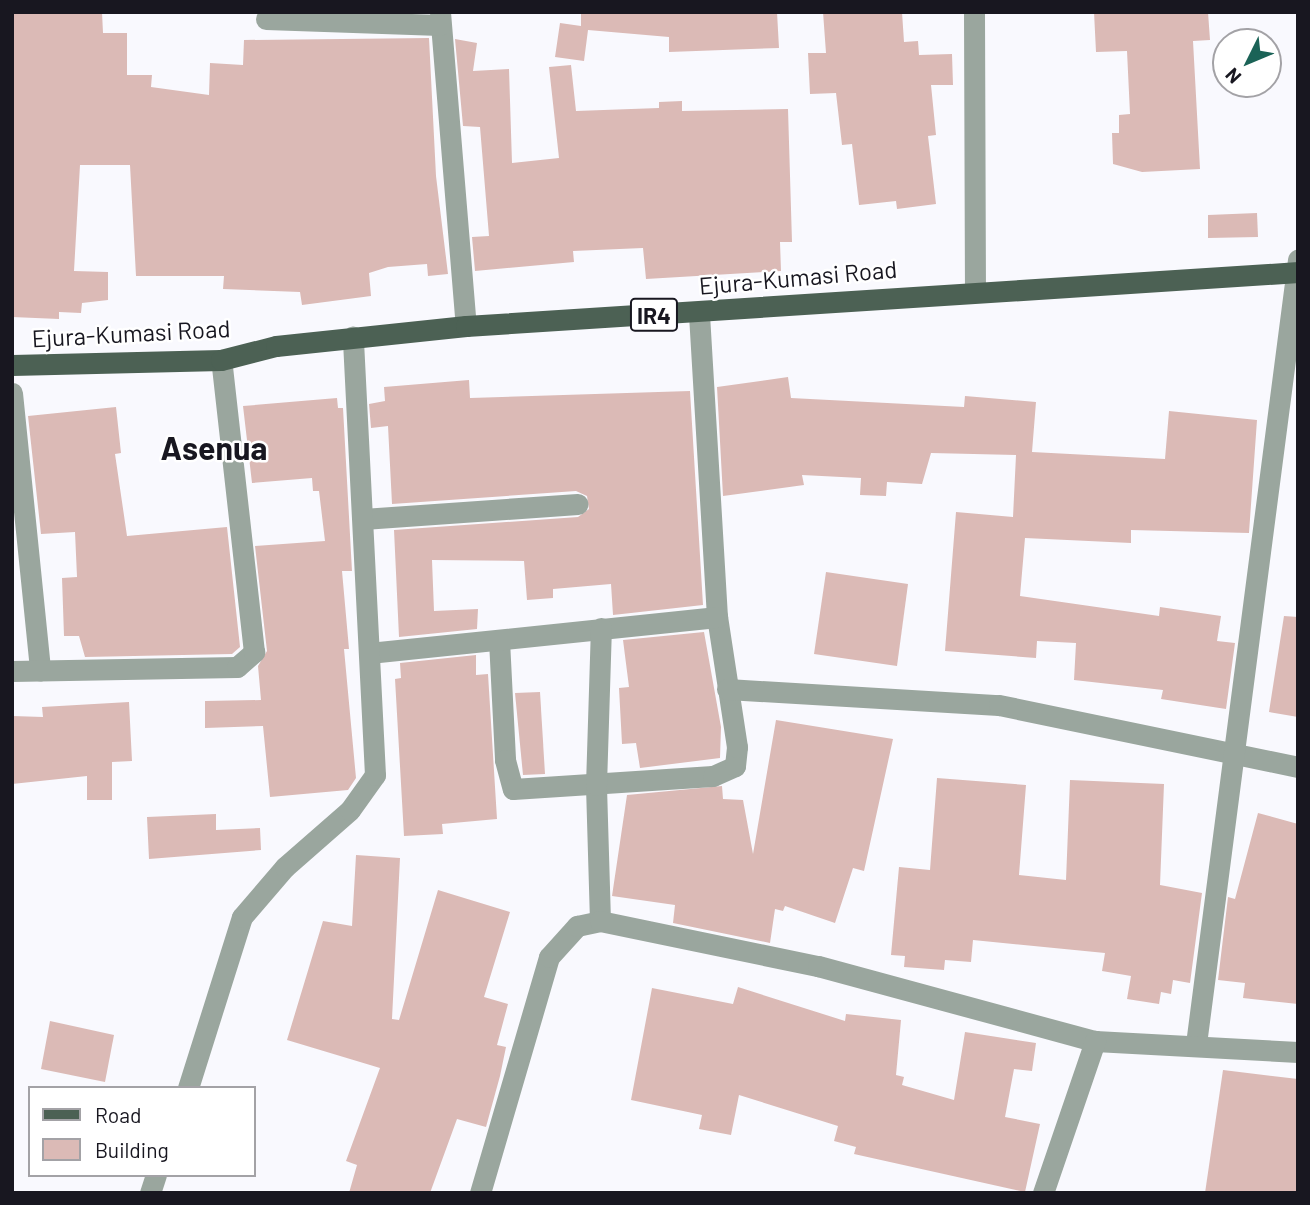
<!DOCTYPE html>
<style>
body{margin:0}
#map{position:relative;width:1310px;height:1205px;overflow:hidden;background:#f9f9fe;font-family:Barlow,sans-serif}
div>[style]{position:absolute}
.building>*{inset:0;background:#dbbab6}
.street>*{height:21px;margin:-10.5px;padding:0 10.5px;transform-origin:10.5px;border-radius:10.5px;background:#9aa69e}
.primary>*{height:21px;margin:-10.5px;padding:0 10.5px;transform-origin:10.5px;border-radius:10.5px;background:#4c6154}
span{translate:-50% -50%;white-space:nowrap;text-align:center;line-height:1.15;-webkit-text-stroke:5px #fff;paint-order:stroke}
.shield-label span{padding:2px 5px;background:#fff;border:2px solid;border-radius:5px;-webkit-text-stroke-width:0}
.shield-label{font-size:23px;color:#181720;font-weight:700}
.street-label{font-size:24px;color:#181720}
.district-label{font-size:32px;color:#181720;font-weight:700}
.frame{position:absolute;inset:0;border:14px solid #181720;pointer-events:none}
.legend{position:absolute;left:28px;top:1086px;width:228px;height:91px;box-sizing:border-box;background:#fff;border:2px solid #a3a2a6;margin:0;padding:9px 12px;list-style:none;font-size:21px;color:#181720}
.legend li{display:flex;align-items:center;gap:14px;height:35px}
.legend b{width:35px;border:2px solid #a3a2a6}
.north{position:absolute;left:1212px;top:28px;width:70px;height:70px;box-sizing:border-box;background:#fff;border:2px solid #a3a2a6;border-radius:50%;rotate:227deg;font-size:19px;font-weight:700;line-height:28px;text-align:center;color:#181720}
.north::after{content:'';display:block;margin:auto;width:24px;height:32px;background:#1b6357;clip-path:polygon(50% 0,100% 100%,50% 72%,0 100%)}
</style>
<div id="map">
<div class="building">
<i style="clip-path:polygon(12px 12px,102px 12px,103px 33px,127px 33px,127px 75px,152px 75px,151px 87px,209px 95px,210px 63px,243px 65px,244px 40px,429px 38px,436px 176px,448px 274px,428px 276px,427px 264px,388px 267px,369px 273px,371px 296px,302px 305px,300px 292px,223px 289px,224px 276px,136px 276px,130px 165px,80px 165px,74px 271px,108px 272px,108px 300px,82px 303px,81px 313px,59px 312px,59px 319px,12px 317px)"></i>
<i style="clip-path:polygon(581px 12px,777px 12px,779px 48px,669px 52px,669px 37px,588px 30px,584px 61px,555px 57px,560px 23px,581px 26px)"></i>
<i style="clip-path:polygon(823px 12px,902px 12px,904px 42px,918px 41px,919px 55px,952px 54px,953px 85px,931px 85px,936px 135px,928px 136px,936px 204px,897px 209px,896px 201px,859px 205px,852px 144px,842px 145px,836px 93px,810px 94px,808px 53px,826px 53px)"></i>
<i style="clip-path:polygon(1094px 12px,1208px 12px,1210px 40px,1193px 41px,1200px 169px,1142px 172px,1113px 164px,1112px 133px,1119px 133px,1119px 115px,1130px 114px,1127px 51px,1096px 52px)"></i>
<i style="clip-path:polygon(455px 39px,477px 43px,473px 71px,509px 69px,512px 163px,559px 158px,549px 67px,571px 65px,576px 111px,659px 108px,659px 102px,682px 101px,682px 111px,788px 109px,792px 242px,780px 242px,781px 271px,646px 279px,643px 248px,573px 251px,574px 262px,475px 271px,472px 237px,489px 236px,480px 127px,463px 126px)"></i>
<i style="clip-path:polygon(1257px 213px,1258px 237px,1208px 238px,1208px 215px)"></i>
<i style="clip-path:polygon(788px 377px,791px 398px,964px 407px,965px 396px,1036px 402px,1032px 452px,1165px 459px,1169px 411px,1257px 420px,1249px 533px,1131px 530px,1131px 543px,1025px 538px,1020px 596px,1159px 616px,1160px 607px,1221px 616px,1217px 641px,1235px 643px,1226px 709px,1161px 699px,1163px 690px,1074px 680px,1076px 643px,1037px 641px,1036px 658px,945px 651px,956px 512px,1013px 517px,1016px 455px,931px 453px,922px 484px,887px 482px,886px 496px,860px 495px,861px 478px,802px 475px,804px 485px,723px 496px,717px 387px)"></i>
<i style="clip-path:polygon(469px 380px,470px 398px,690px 391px,703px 605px,613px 615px,611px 584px,553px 589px,553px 598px,527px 600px,524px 561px,432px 560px,434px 611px,478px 609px,477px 629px,399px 637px,394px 530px,578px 517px,589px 509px,587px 496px,576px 491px,392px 504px,388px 426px,371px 428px,369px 404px,385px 401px,384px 387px)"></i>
<i style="clip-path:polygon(337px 398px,338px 408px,343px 408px,352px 571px,342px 571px,349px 649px,344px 649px,356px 778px,348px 790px,270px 797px,263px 726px,205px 728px,205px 701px,261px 700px,258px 666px,267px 651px,255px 546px,325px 541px,319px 491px,313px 491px,312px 478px,252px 483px,243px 406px)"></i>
<i style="clip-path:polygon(116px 407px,121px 453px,115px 454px,127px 536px,227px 527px,240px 647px,232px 654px,85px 657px,79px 636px,64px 636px,62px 578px,77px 577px,75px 532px,41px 534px,28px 416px)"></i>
<i style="clip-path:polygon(826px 572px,908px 584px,897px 666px,814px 654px)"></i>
<i style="clip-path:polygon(1284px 616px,1298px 617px,1298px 717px,1269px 712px)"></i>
<i style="clip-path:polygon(704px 632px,721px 727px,720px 758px,640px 768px,636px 743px,622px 744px,619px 688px,629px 687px,623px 640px)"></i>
<i style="clip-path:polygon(476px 655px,476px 675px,488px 674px,497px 819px,442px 824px,443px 834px,404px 836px,395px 679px,401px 678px,400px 663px)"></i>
<i style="clip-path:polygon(540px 692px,545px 774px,523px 775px,515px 693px)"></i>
<i style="clip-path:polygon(129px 702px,132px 761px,112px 762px,112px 800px,87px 800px,87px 776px,12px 784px,12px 716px,43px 717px,42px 707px)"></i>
<i style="clip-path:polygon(776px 720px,893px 739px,864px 871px,853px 868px,835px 923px,785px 906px,783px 911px,775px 909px,770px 943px,673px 923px,675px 905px,612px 896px,627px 795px,722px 786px,723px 799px,743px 800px,753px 854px)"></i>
<i style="clip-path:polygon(937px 778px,1026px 785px,1019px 875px,1066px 880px,1070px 780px,1164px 784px,1160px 885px,1202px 893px,1190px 983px,1173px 980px,1171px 994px,1161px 992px,1159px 1004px,1127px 999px,1131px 976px,1102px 971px,1105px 953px,973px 940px,971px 962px,945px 960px,944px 970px,904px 967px,905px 956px,891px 955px,899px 867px,930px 870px)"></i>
<i style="clip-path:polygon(1258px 813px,1298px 824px,1298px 1004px,1243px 998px,1245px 983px,1218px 980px,1228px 897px,1235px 899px)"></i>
<i style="clip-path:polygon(216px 814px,216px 830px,260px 828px,261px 850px,149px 859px,147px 817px)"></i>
<i style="clip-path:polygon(356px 855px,400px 858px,392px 1019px,399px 1020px,438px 890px,510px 912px,484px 997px,508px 1004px,497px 1045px,506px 1047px,500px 1076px,486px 1127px,457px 1119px,430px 1193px,349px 1193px,357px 1165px,346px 1161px,380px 1068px,287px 1040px,323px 921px,352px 926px)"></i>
<i style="clip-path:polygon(738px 987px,845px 1021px,846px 1014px,901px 1020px,896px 1075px,904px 1077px,902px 1085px,954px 1100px,965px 1032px,1036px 1043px,1032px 1071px,1014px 1069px,1005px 1117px,1040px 1124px,1025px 1192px,854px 1154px,856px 1147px,834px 1141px,838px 1126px,739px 1095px,731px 1135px,699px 1129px,702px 1115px,631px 1100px,652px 988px,733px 1004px)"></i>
<i style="clip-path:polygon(50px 1021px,114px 1035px,105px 1082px,41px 1069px)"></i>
<i style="clip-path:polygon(1223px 1070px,1298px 1079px,1298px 1193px,1205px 1193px)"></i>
</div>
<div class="street">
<i style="left:440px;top:12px;width:315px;rotate:85.3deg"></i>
<i style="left:974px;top:12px;width:277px;rotate:89.8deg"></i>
<i style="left:266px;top:19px;width:174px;rotate:2deg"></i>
<i style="left:12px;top:393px;width:279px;rotate:84.2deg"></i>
<i style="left:363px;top:519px;width:215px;rotate:-4deg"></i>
<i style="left:499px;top:640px;width:120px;rotate:87.1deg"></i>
<i style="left:505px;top:760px;width:30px;rotate:75deg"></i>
<i style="left:513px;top:789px;width:200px;rotate:-3.7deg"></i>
<i style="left:713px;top:776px;width:24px;rotate:-24deg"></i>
<i style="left:735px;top:766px;width:19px;rotate:-84deg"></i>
<i style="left:737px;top:747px;width:132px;rotate:-98.7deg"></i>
<i style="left:717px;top:617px;width:305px;rotate:-93.4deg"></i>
<i style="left:369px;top:653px;width:350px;rotate:-5.9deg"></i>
<i style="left:12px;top:671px;width:225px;rotate:-1deg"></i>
<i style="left:237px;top:667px;width:23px;rotate:-41deg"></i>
<i style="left:254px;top:652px;width:294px;rotate:-96.4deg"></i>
<i style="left:727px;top:689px;width:272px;rotate:3.4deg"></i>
<i style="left:999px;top:705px;width:305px;rotate:11.7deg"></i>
<i style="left:600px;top:921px;width:136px;rotate:-91.7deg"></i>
<i style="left:596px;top:785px;width:157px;rotate:-88.2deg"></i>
<i style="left:1196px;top:1044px;width:791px;rotate:-82.59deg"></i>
<i style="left:188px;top:1088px;width:179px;rotate:-72.5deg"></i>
<i style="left:242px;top:917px;width:66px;rotate:-49.3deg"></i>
<i style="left:285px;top:867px;width:86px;rotate:-41.2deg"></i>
<i style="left:350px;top:810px;width:43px;rotate:-54.5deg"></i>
<i style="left:375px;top:775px;width:439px;rotate:-92.9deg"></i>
<i style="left:150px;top:1193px;width:19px;rotate:-72deg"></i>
<i style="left:480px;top:1193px;width:246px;rotate:-73.7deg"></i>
<i style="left:549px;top:957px;width:42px;rotate:-47.9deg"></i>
<i style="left:577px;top:926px;width:24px;rotate:-12deg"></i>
<i style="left:600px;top:921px;width:223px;rotate:11.7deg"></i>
<i style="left:818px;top:966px;width:287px;rotate:15.2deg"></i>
<i style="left:1095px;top:1041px;width:203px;rotate:3.1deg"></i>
<i style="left:1043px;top:1193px;width:161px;rotate:-71.1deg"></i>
</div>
<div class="primary">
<i style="left:12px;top:365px;width:209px;rotate:-1.4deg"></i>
<i style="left:221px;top:360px;width:57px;rotate:-14.3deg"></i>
<i style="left:276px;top:346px;width:191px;rotate:-6deg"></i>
<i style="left:466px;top:326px;width:834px;rotate:-3.71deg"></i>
</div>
<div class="shield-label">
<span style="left:654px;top:315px">IR4</span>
</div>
<div class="street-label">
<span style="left:798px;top:277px;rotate:-5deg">Ejura-Kumasi Road</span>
<span style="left:131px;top:333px;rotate:-3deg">Ejura-Kumasi Road</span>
</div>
<div class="district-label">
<span style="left:214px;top:447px">Asenua</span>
</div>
<div class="frame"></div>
<ul class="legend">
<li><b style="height:9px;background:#4c6154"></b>Road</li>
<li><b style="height:19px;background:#dbbab6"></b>Building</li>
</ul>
<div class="north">N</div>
</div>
